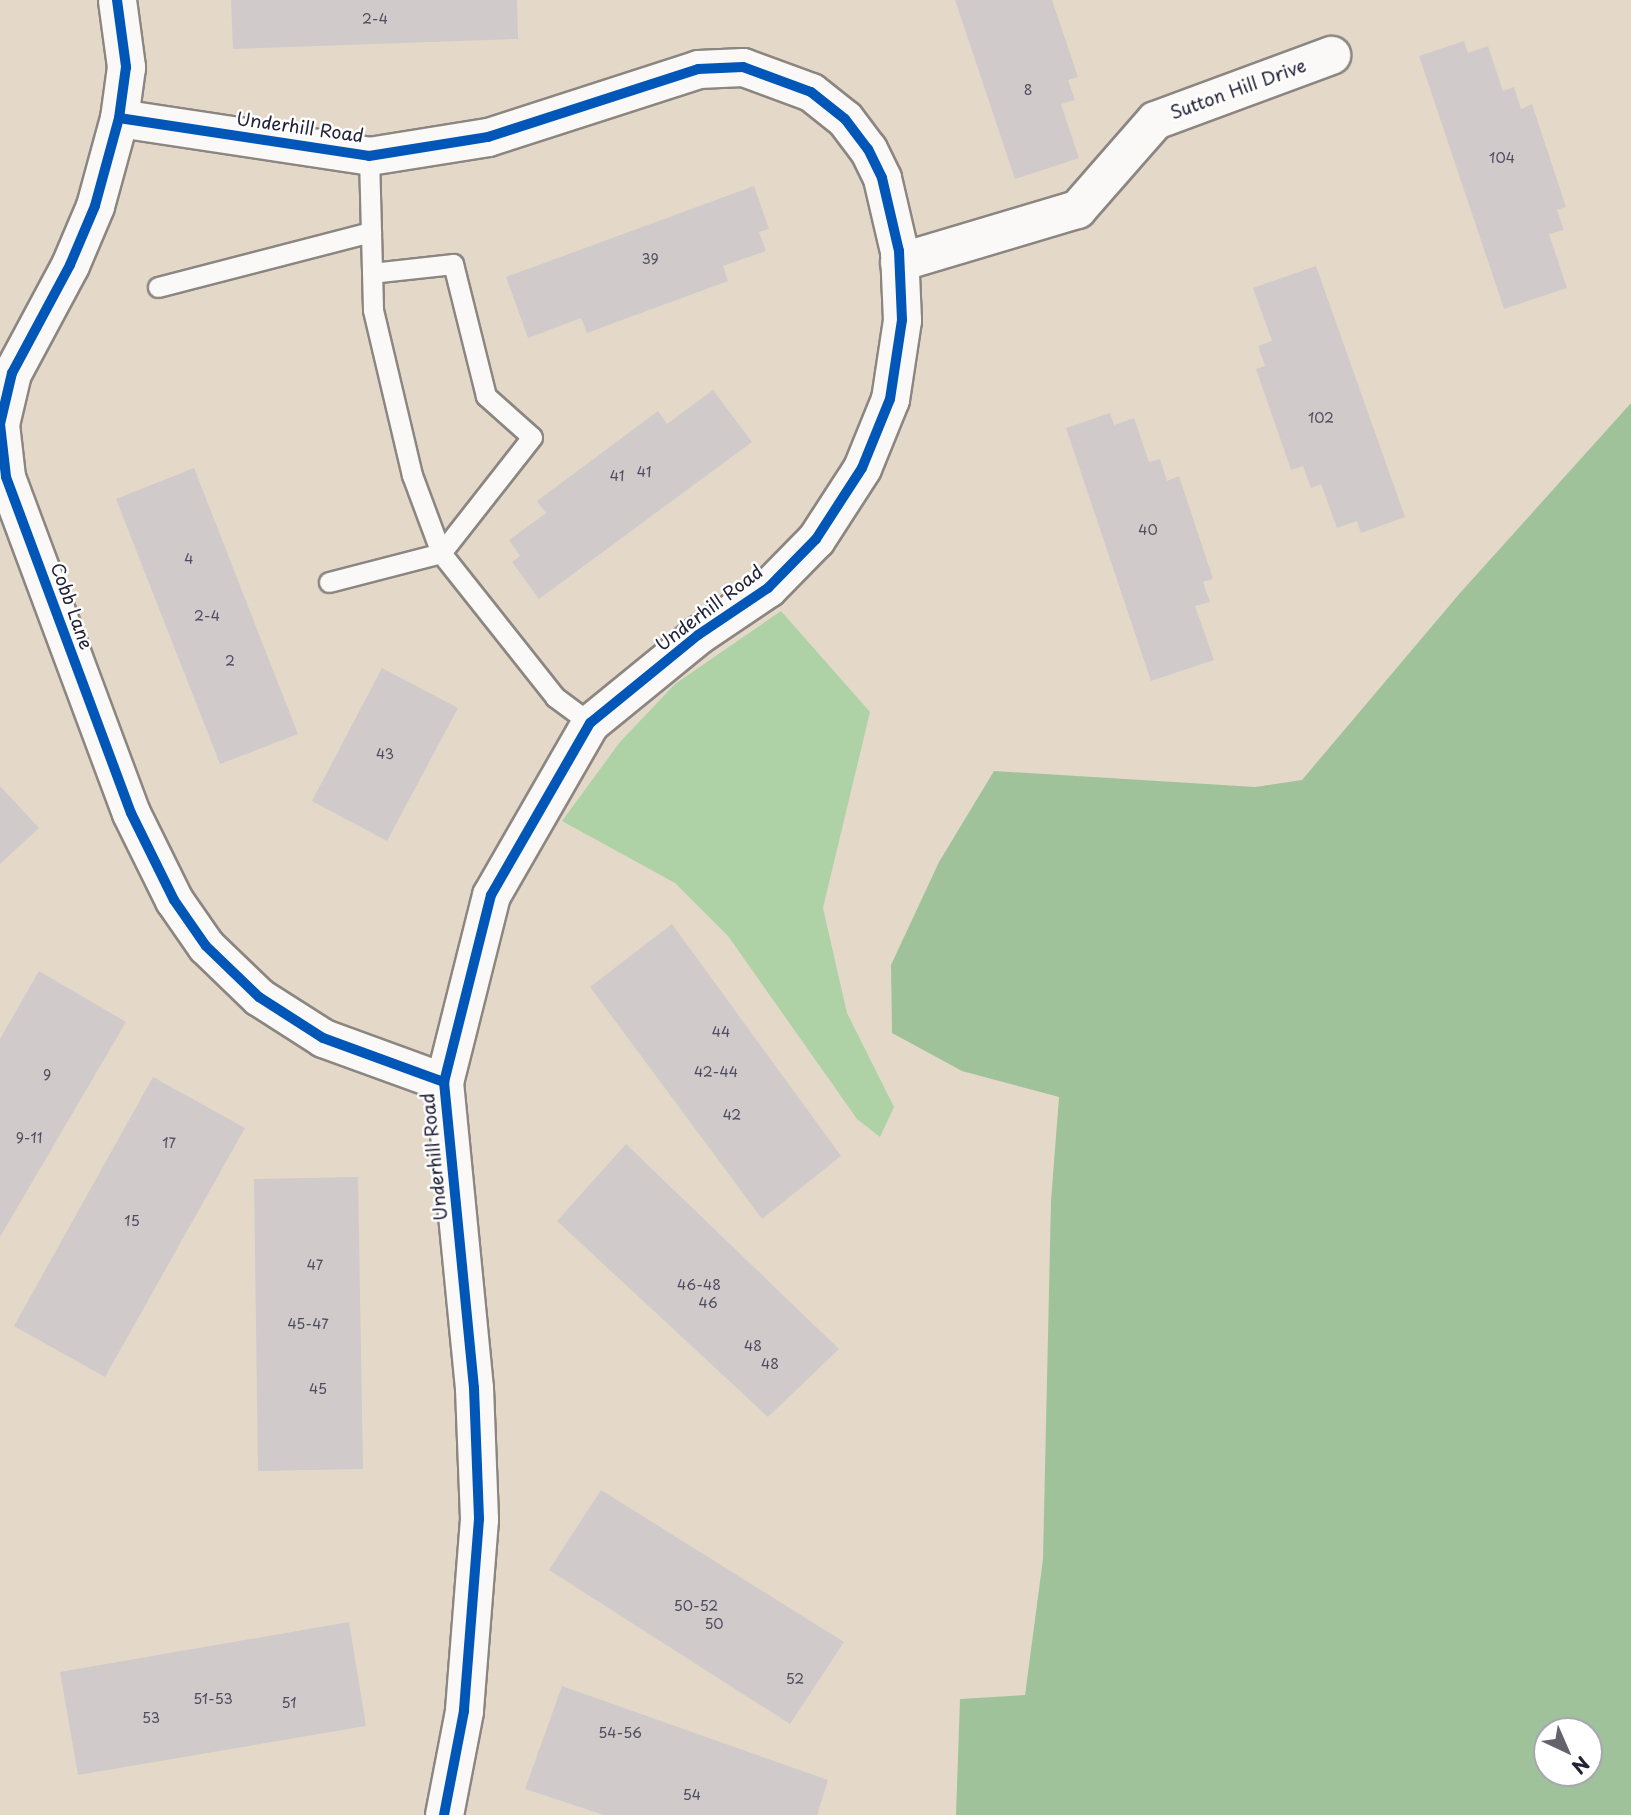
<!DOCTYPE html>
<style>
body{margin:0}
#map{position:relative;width:1631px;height:1815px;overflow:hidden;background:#e4d9c8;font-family:"Playpen Sans",sans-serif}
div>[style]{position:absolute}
.green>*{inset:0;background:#aed2a6}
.forest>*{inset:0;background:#a0c29b}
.building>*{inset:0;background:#d0cacb}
.roads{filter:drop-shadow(2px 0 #8c8682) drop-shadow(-2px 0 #8c8682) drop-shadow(0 2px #8c8682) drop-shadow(0 -2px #8c8682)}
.service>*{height:19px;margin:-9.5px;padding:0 9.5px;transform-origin:9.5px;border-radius:9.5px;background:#fbf9f7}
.minor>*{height:37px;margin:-18.5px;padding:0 18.5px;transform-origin:18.5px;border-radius:18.5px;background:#fbf9f7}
.cycleway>*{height:10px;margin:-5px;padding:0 5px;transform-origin:5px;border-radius:5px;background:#0057b8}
span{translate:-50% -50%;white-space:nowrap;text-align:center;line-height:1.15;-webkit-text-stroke:5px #fff;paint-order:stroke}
.number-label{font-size:14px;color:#4e4c5f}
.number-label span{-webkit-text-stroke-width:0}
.street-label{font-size:18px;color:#22223b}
.north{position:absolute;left:1533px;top:1717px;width:70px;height:70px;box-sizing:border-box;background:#fff;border:2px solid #a7a7b1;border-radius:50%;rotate:136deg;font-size:19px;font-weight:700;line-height:28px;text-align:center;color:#22223b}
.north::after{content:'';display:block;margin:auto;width:24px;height:32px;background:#66626c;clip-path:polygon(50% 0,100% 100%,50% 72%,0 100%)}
</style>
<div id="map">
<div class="green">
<i style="clip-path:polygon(781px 611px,870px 712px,823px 908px,847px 1013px,894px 1107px,880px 1137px,857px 1119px,728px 936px,675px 883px,562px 821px,620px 742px,675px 684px)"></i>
</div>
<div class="forest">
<i style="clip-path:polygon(evenodd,1631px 403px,1631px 1815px,956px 1815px,960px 1699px,1025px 1695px,1043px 1559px,1051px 1201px,1059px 1097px,962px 1071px,892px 1033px,891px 965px,939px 862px,994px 771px,1255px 787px,1302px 780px,1460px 593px,1631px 403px,1547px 1731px,1589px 1731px,1589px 1773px,1547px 1773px,1547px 1731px)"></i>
</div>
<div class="building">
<i style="clip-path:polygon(231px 0,517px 0,518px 39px,233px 49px)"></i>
<i style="clip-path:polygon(955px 0,1052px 0,1078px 77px,1068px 80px,1075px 100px,1061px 104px,1079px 158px,1015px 179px)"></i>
<i style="clip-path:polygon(1464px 41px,1468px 53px,1488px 46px,1503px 91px,1514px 87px,1521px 109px,1532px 104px,1566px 207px,1557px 210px,1564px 230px,1549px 234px,1567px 288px,1504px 309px,1419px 56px)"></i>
<i style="clip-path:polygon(754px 186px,769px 229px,759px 232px,766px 251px,723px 266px,728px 281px,587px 333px,581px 318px,528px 338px,506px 277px)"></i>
<i style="clip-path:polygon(1316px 266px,1405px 517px,1361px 533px,1357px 521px,1337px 528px,1321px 484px,1311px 488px,1303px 466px,1291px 470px,1256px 369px,1265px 366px,1258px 346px,1272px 341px,1253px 288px)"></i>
<i style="clip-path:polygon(713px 390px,752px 442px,539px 599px,512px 562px,520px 556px,509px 540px,546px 513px,537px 501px,658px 411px,667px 424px)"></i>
<i style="clip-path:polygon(1110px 413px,1114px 425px,1134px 418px,1149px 462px,1160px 459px,1167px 481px,1179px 476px,1213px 579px,1203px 582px,1210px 602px,1195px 606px,1214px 660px,1151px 681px,1066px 428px)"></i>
<i style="clip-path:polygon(194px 468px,298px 734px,220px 764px,116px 499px)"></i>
<i style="clip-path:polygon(382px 668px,458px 708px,387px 841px,312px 801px)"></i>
<i style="clip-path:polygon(0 786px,39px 828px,0 864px)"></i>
<i style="clip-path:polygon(672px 924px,841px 1156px,762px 1219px,590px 987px)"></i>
<i style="clip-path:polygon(39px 971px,126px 1022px,0 1237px,0 1039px)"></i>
<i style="clip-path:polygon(153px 1077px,245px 1128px,105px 1377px,14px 1326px)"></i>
<i style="clip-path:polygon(626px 1144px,839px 1349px,768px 1417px,557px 1221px)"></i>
<i style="clip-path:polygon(358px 1177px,363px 1469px,258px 1471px,254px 1179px)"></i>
<i style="clip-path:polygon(601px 1490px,844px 1642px,790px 1724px,549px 1570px)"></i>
<i style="clip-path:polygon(349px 1622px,366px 1726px,78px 1775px,60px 1672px)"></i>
<i style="clip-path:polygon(562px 1686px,828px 1780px,817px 1815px,604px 1815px,525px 1789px)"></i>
</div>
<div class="roads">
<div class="service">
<i style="left:369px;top:156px;width:154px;rotate:88.5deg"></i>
<i style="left:373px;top:310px;width:170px;rotate:76.7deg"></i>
<i style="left:412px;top:475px;width:83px;rotate:69.6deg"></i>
<i style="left:441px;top:553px;width:184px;rotate:51.6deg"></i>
<i style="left:555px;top:697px;width:44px;rotate:36.6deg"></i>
<i style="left:158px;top:287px;width:220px;rotate:-14.5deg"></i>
<i style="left:329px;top:582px;width:116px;rotate:-14.5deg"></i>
<i style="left:441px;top:553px;width:147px;rotate:-51.9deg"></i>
<i style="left:532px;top:437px;width:62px;rotate:-138.3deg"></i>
<i style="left:486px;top:396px;width:136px;rotate:-104deg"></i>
<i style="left:453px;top:264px;width:81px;rotate:173.7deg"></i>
</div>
<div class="minor">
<i style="left:117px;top:0;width:68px;rotate:82.3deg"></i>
<i style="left:126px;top:67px;width:51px;rotate:97.8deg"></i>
<i style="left:119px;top:118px;width:91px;rotate:105.3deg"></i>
<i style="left:95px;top:206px;width:64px;rotate:113deg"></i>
<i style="left:70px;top:265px;width:123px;rotate:118.2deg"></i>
<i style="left:12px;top:373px;width:52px;rotate:103.2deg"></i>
<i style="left:0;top:424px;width:53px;rotate:83.5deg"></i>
<i style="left:6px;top:477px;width:358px;rotate:69.6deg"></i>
<i style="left:131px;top:813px;width:97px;rotate:63.7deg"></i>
<i style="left:174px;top:900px;width:56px;rotate:55.2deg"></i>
<i style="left:206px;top:946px;width:74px;rotate:43.9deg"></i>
<i style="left:259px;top:997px;width:76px;rotate:32.6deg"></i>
<i style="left:323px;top:1038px;width:129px;rotate:20deg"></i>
<i style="left:119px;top:118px;width:253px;rotate:8.6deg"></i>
<i style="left:369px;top:156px;width:121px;rotate:-9.1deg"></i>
<i style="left:488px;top:137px;width:221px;rotate:-17.9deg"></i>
<i style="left:698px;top:69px;width:45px;rotate:-2.5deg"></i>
<i style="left:743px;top:67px;width:72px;rotate:20.2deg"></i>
<i style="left:811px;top:92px;width:43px;rotate:38.5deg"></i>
<i style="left:845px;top:119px;width:38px;rotate:53deg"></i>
<i style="left:868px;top:149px;width:32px;rotate:64deg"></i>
<i style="left:882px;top:178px;width:75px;rotate:76.9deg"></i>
<i style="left:899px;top:251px;width:69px;rotate:87.5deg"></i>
<i style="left:902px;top:320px;width:80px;rotate:98.6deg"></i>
<i style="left:890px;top:399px;width:74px;rotate:112.1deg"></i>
<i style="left:862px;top:468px;width:85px;rotate:122.9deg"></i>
<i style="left:816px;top:539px;width:69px;rotate:134.4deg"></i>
<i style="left:768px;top:588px;width:84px;rotate:146.1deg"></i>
<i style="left:698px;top:635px;width:139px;rotate:140.8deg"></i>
<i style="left:590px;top:723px;width:198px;rotate:119.9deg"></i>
<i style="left:491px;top:895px;width:193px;rotate:104.1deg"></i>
<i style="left:444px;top:1082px;width:307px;rotate:84.4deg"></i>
<i style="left:474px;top:1388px;width:131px;rotate:87.8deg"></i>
<i style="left:479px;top:1519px;width:193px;rotate:94.5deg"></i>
<i style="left:464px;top:1711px;width:106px;rotate:100.9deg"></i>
<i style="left:899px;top:262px;width:186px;rotate:-16.6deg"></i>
<i style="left:1077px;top:209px;width:118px;rotate:-48.8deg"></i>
<i style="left:1155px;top:120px;width:188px;rotate:-20.3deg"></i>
</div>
</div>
<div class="cycleway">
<i style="left:117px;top:0;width:68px;rotate:82.3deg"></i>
<i style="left:126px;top:67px;width:51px;rotate:97.8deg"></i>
<i style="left:119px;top:118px;width:91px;rotate:105.3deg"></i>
<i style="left:95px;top:206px;width:64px;rotate:113deg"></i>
<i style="left:70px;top:265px;width:123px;rotate:118.2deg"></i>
<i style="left:12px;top:373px;width:52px;rotate:103.2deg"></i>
<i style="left:0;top:424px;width:53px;rotate:83.5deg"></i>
<i style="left:6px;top:477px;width:358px;rotate:69.6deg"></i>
<i style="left:131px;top:813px;width:97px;rotate:63.7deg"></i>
<i style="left:174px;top:900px;width:56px;rotate:55.2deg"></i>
<i style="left:206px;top:946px;width:74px;rotate:43.9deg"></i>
<i style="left:259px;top:997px;width:76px;rotate:32.6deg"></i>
<i style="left:323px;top:1038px;width:129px;rotate:20deg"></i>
<i style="left:119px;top:118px;width:253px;rotate:8.6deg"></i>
<i style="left:369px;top:156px;width:121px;rotate:-9.1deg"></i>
<i style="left:488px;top:137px;width:221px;rotate:-17.9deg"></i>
<i style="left:698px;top:69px;width:45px;rotate:-2.5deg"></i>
<i style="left:743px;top:67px;width:72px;rotate:20.2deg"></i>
<i style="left:811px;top:92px;width:43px;rotate:38.5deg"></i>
<i style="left:845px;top:119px;width:38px;rotate:53deg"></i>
<i style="left:868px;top:149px;width:32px;rotate:64deg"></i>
<i style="left:882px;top:178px;width:75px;rotate:76.9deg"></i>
<i style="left:899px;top:251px;width:69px;rotate:87.5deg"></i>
<i style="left:902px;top:320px;width:80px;rotate:98.6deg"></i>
<i style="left:890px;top:399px;width:74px;rotate:112.1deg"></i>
<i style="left:862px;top:468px;width:85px;rotate:122.9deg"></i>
<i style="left:816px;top:539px;width:69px;rotate:134.4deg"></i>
<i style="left:768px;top:588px;width:84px;rotate:146.1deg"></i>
<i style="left:698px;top:635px;width:139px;rotate:140.8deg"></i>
<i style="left:590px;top:723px;width:198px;rotate:119.9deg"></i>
<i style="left:491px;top:895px;width:193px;rotate:104.1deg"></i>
<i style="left:444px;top:1082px;width:307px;rotate:84.4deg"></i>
<i style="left:474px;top:1388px;width:131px;rotate:87.8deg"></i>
<i style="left:479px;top:1519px;width:193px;rotate:94.5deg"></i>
<i style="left:464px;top:1711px;width:106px;rotate:100.9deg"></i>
</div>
<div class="number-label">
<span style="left:375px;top:19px">2-4</span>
<span style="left:1028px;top:90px">8</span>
<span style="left:1502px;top:158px">104</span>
<span style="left:650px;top:259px">39</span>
<span style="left:1321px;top:418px">102</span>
<span style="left:644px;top:472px">41</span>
<span style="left:617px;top:476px">41</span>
<span style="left:1148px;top:530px">40</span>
<span style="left:189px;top:559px">4</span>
<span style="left:207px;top:616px">2-4</span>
<span style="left:230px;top:661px">2</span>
<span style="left:385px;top:754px">43</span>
<span style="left:721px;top:1032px">44</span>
<span style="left:716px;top:1072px">42-44</span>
<span style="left:47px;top:1075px">9</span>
<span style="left:732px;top:1115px">42</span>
<span style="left:29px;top:1138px">9-11</span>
<span style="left:169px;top:1143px">17</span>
<span style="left:132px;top:1221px">15</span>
<span style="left:315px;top:1265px">47</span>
<span style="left:699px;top:1285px">46-48</span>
<span style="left:708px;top:1303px">46</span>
<span style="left:308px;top:1324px">45-47</span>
<span style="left:753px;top:1346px">48</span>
<span style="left:770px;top:1364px">48</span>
<span style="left:318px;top:1389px">45</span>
<span style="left:696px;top:1606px">50-52</span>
<span style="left:714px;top:1624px">50</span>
<span style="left:795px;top:1679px">52</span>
<span style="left:213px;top:1699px">51-53</span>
<span style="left:289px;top:1703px">51</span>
<span style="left:151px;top:1718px">53</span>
<span style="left:620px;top:1733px">54-56</span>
<span style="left:692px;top:1795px">54</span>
</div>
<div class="street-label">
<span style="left:1238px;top:89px;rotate:-20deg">Sutton Hill Drive</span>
<span style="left:300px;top:127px;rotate:8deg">Underhill Road</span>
<span style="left:72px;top:606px;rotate:70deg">Cobb Lane</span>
<span style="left:709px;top:608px;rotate:-37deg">Underhill Road</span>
<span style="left:434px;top:1157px;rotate:-96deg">Underhill Road</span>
</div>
<div class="north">N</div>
</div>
